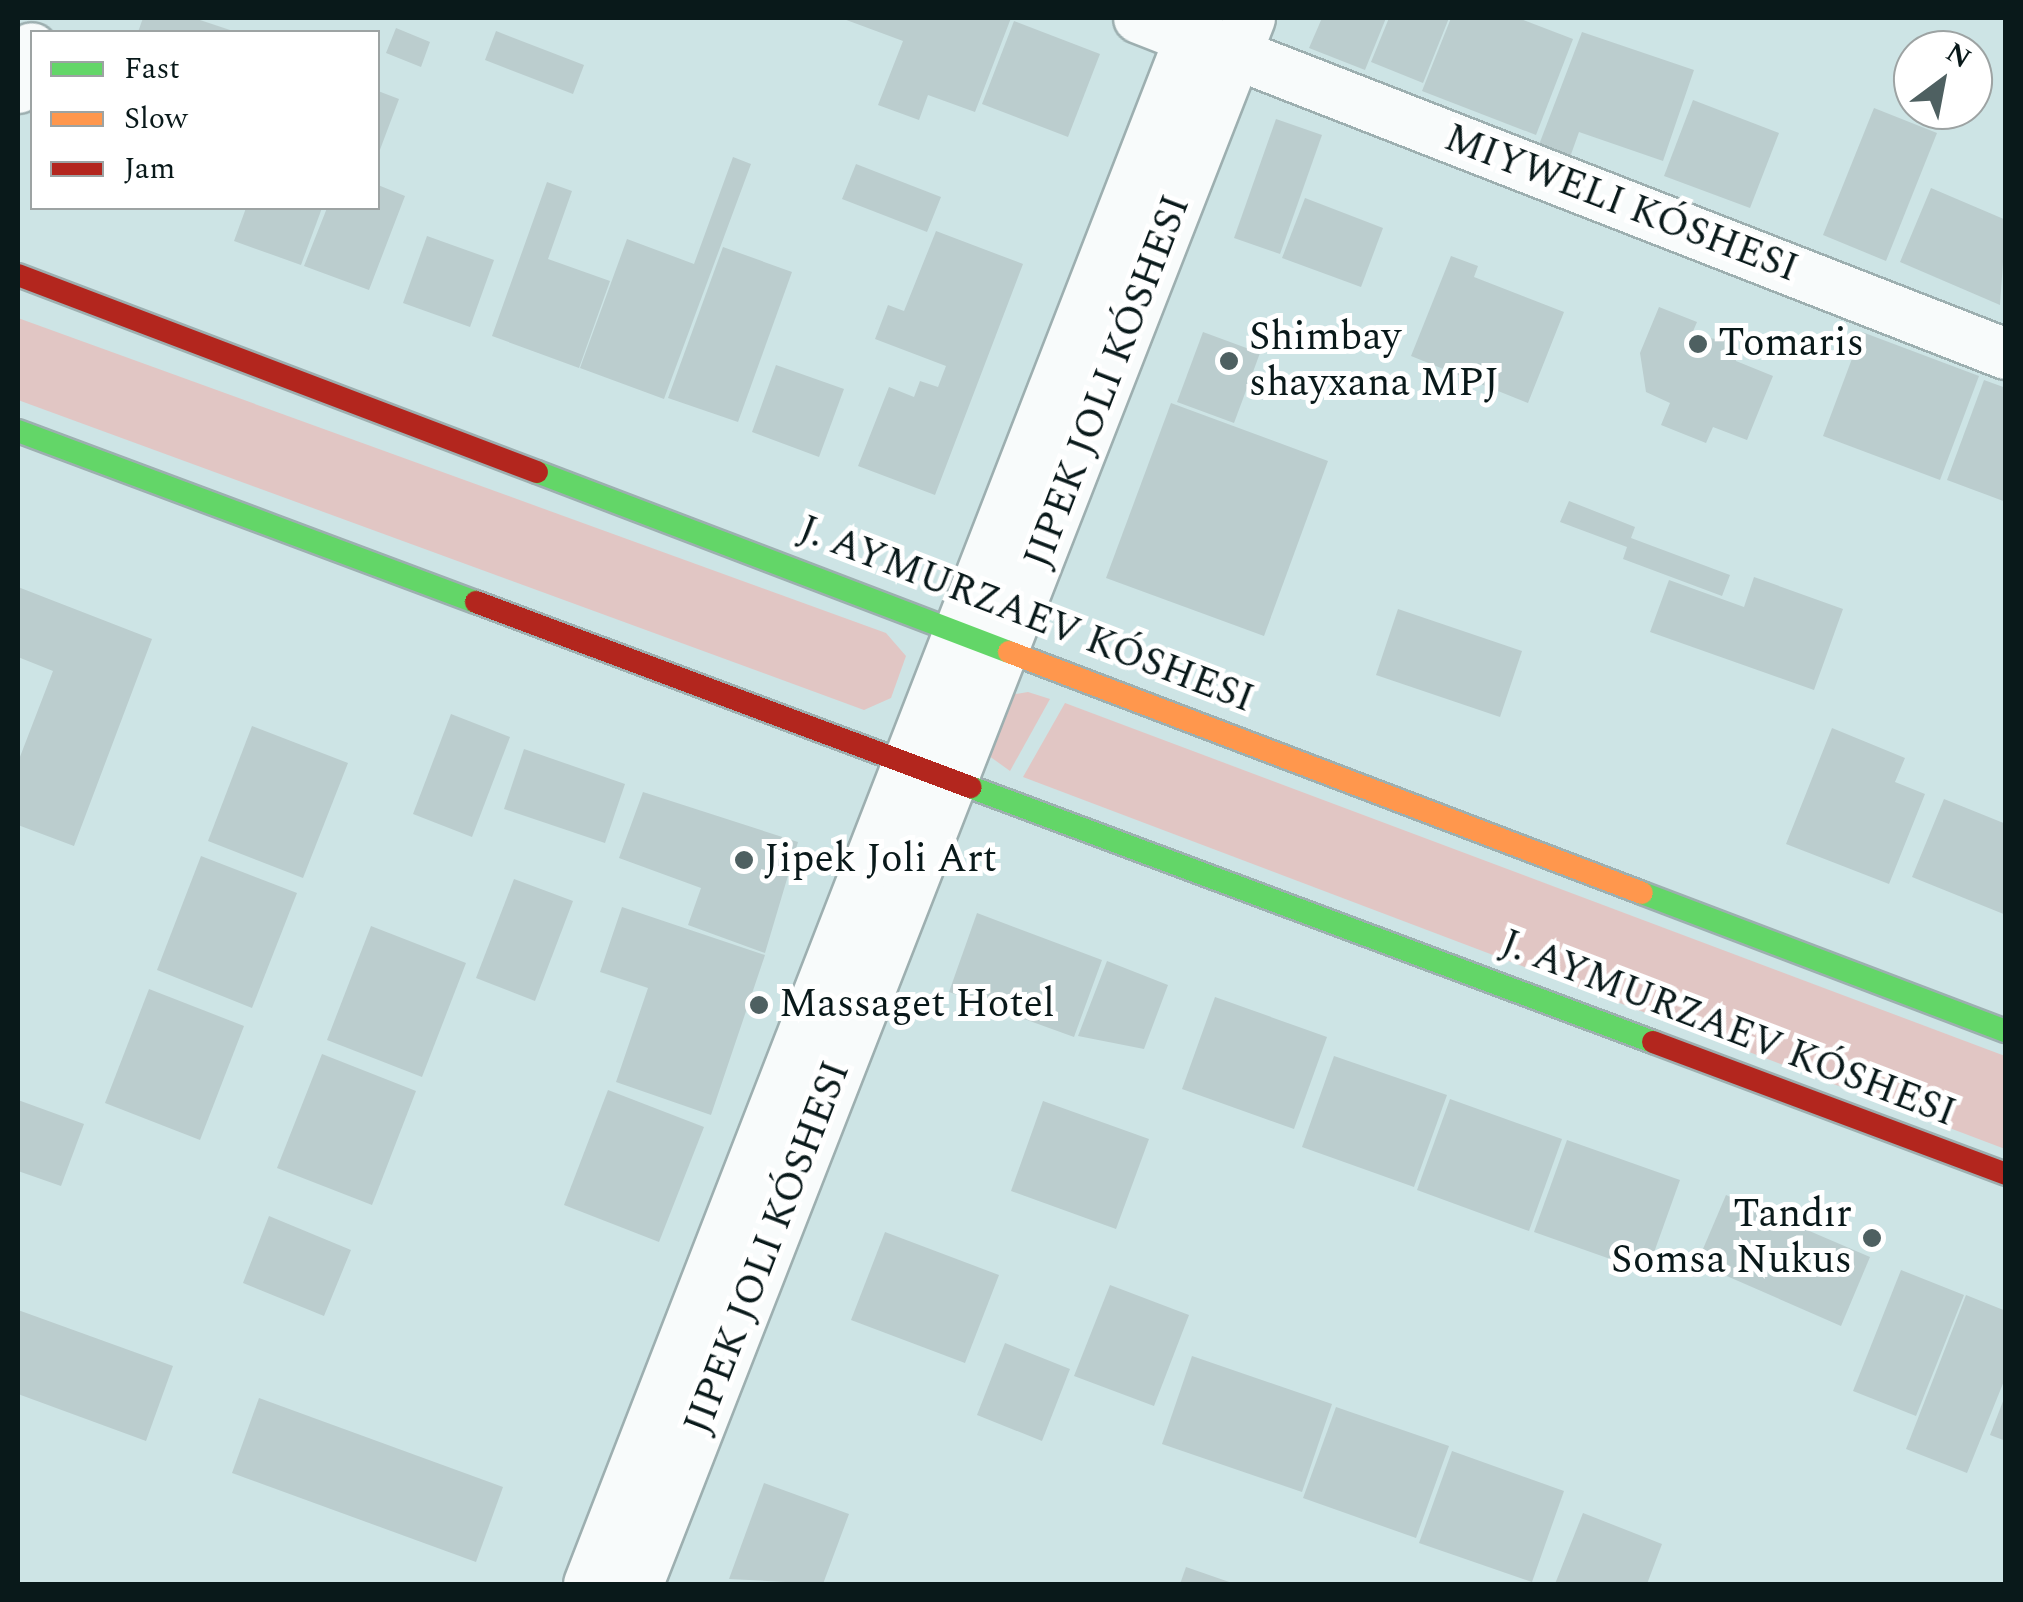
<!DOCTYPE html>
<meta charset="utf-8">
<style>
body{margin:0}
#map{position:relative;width:2023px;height:1602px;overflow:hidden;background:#cde4e5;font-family:Spectral,serif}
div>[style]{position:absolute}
.green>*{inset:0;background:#e1c6c4}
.building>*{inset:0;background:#bbcdce}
.roads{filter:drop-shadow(2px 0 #9dafb0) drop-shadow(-2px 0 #9dafb0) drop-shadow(0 2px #9dafb0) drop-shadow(0 -2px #9dafb0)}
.street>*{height:50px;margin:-25px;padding:0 25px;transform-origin:25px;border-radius:25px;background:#f8fbfb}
.fast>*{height:22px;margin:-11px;padding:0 11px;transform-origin:11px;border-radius:11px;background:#63d668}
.slow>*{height:22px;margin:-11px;padding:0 11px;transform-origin:11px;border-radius:11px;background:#ff974d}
.jam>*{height:22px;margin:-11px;padding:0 11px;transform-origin:11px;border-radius:11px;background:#b3261e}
.dots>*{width:28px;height:28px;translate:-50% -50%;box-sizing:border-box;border:5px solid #fff;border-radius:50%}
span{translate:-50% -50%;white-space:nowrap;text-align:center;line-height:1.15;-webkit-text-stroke:10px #fff;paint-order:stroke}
.street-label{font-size:40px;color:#09191a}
.poi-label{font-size:40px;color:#09191a}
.left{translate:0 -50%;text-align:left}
.right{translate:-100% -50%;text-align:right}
.frame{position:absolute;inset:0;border:20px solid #09191a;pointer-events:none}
.legend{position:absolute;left:30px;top:30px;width:350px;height:180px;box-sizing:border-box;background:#fff;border:2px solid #9da3a3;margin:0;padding:12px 18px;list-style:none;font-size:30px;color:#09191a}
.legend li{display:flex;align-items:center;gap:20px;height:50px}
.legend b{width:50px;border:2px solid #9da3a3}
.north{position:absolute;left:1893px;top:30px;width:100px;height:100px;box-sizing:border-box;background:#fff;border:2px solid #9da3a3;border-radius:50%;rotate:32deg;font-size:28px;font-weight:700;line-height:40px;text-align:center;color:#09191a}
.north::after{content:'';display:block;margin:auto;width:35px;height:45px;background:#4e6061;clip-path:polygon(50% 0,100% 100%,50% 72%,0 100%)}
</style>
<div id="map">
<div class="green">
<i style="clip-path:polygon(18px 318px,886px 633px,906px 656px,891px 698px,864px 710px,18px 400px)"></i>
<i style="clip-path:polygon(1028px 692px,1050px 699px,1010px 771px,985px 753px,1009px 695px)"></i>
<i style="clip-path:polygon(1065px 703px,2005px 1056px,2005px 1149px,1023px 777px)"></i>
</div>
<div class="building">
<i style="clip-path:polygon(143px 18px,194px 18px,236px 32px,138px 32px)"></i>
<i style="clip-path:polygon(841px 18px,1011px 18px,975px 112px,928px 95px,919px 120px,878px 105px,903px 41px)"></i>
<i style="clip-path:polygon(1322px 18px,1386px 18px,1365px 70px,1309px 48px)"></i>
<i style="clip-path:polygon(1389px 18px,1449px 18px,1423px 83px,1371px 62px)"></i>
<i style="clip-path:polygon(1451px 18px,1518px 18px,1573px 39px,1536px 135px,1422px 91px)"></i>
<i style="clip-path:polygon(1014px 21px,1100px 54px,1068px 137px,982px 104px)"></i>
<i style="clip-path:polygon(396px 28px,430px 42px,421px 67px,386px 53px)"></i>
<i style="clip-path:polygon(496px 31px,584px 65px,573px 94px,485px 60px)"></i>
<i style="clip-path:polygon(1582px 32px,1694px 70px,1663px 161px,1579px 132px,1564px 174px,1532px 163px)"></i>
<i style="clip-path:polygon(378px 91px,399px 99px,378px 155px)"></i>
<i style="clip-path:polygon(1693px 100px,1779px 133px,1750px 208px,1664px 176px)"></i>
<i style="clip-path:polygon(1874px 108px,1937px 133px,1886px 261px,1823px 235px)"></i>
<i style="clip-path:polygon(1276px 119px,1322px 135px,1280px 254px,1234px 238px)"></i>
<i style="clip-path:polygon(733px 157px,751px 164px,664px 399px,580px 368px,627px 239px,694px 264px)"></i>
<i style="clip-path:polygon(856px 164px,941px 197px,927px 232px,842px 199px)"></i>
<i style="clip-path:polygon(547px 182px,572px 191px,548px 259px,610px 281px,579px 368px,492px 336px)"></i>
<i style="clip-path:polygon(378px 185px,405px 196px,369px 290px,304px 266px,327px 208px,378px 208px)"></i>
<i style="clip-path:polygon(1931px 188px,2006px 220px,2000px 305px,1900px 262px)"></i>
<i style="clip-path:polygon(1305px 198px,1383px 228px,1361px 287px,1282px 258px)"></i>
<i style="clip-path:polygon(246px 208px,322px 208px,301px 265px,234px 241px)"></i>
<i style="clip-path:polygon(936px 231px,1023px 264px,935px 495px,858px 466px,889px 387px,914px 397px,920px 381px,938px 387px,946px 366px,875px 339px,888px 305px,904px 311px)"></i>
<i style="clip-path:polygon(427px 236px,494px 260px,470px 327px,403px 303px)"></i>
<i style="clip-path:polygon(723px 247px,792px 272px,738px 422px,668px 398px)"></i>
<i style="clip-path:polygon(1451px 256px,1478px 266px,1474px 277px,1564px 312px,1528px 403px,1411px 356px)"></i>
<i style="clip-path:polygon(1659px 307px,1697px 322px,1691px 336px,1734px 341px,1736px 361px,1773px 376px,1747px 440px,1713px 427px,1706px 443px,1661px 425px,1670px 403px,1646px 392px,1640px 353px)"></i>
<i style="clip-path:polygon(1203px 332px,1260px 353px,1234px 423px,1177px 402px)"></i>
<i style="clip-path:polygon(1862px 332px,1979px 376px,1940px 480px,1823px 436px)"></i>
<i style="clip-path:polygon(776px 365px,844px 389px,819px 457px,752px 432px)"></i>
<i style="clip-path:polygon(1984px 380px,2006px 388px,2006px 502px,1947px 480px)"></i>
<i style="clip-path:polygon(1171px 403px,1328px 461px,1264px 636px,1106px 578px)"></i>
<i style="clip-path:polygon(1569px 501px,1635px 527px,1631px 538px,1730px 575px,1722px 596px,1623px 559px,1627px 547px,1560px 522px)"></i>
<i style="clip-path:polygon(1754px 577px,1843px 609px,1814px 690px,1650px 632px,1669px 580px,1744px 607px)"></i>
<i style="clip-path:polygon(18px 587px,152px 639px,74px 846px,18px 825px,18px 762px,53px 671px,18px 657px)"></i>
<i style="clip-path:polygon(1398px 609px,1522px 651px,1500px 717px,1376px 675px)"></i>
<i style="clip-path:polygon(451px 714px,510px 737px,472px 837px,413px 814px)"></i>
<i style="clip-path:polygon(252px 726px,348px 763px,303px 878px,208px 841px)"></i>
<i style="clip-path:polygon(1832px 728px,1905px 758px,1895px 782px,1925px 794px,1889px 884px,1786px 844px)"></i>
<i style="clip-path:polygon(524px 749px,625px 784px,605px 843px,504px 809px)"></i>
<i style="clip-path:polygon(643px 792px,798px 842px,765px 953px,688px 925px,701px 888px,619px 858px)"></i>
<i style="clip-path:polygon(1944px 799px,2006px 824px,2006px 915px,1912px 877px)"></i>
<i style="clip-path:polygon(201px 856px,297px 893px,252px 1008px,157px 970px)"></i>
<i style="clip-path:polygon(514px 879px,573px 901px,535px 1001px,476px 978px)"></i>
<i style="clip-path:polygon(622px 907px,765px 955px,711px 1115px,616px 1082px,648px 988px,600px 972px)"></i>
<i style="clip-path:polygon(977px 913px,1102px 960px,1074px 1037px,949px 992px)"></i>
<i style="clip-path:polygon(371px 926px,466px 963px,422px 1077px,327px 1040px)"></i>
<i style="clip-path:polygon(1107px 961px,1168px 985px,1144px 1049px,1078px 1036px)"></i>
<i style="clip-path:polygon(149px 989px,244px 1026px,200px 1140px,105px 1103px)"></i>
<i style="clip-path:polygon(1215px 997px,1327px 1037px,1294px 1129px,1182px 1089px)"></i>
<i style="clip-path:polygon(322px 1054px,416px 1091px,372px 1205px,277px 1168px)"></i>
<i style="clip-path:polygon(1334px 1056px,1447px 1095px,1414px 1187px,1302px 1147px)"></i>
<i style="clip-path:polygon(608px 1090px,704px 1127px,659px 1242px,564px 1205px)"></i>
<i style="clip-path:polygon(1450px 1099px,1562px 1139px,1529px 1231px,1417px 1190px)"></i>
<i style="clip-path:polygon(18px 1100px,84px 1124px,61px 1186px,18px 1171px)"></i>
<i style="clip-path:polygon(1043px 1101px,1149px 1139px,1116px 1229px,1011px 1191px)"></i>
<i style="clip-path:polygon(1567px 1140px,1680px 1180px,1647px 1272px,1534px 1232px)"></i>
<i style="clip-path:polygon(1726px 1195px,1870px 1257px,1841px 1326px,1697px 1263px)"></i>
<i style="clip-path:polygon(269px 1216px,351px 1250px,324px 1316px,243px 1283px)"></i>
<i style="clip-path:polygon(885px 1232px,999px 1275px,965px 1363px,851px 1320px)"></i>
<i style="clip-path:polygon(1901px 1270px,1964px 1295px,1916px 1416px,1853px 1391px)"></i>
<i style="clip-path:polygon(1110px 1285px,1189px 1315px,1154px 1406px,1074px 1376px)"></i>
<i style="clip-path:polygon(1966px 1295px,2006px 1311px,2006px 1376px,1967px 1473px,1906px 1449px)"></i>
<i style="clip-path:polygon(18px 1310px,173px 1366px,146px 1441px,18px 1394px)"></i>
<i style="clip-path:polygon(1005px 1343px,1070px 1369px,1042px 1441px,977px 1415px)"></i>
<i style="clip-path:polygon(1192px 1356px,1332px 1404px,1302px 1492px,1162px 1444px)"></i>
<i style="clip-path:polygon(2005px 1396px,2006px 1396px,2006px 1441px,1990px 1435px)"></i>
<i style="clip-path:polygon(259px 1398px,503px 1487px,476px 1562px,232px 1473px)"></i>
<i style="clip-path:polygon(1336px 1407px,1449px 1446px,1416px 1538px,1303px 1498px)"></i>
<i style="clip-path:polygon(1452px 1451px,1564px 1491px,1532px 1582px,1419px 1543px)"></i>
<i style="clip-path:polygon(764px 1483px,849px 1514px,823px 1584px,729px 1579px)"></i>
<i style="clip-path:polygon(1583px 1513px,1662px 1544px,1647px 1584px,1555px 1584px)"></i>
<i style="clip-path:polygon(1186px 1567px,1235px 1584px,1180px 1584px)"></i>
</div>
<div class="roads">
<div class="street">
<i style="left:1139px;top:18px;width:55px;rotate:21.4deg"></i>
<i style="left:1236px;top:54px;width:826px;rotate:21.29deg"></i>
<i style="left:18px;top:88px;width:42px;rotate:-70.7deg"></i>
<i style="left:589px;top:1584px;width:1680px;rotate:-68.75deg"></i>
<i style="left:638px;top:1584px;width:1681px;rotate:-68.65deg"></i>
</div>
<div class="fast">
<i style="left:18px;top:431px;width:489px;rotate:20.5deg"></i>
<i style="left:537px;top:472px;width:505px;rotate:20.87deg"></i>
<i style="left:970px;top:787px;width:729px;rotate:20.47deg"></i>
<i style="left:1642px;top:893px;width:389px;rotate:20.8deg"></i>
</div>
<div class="slow">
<i style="left:1009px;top:652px;width:677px;rotate:20.84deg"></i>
</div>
<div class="jam">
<i style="left:18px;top:275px;width:555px;rotate:20.79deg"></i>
<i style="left:476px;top:602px;width:528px;rotate:20.53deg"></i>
<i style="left:1653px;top:1042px;width:377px;rotate:20.5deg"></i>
</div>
</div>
<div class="dots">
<i style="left:1698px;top:344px;background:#4e6061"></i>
<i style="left:1229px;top:361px;background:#4e6061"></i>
<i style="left:744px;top:860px;background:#4e6061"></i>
<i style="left:759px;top:1005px;background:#4e6061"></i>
<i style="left:1872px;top:1238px;background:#4e6061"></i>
</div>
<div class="street-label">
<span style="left:1621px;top:204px;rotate:21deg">MIYWELI KÓSHESI</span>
<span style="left:1108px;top:382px;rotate:-69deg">JIPEK JOLI KÓSHESI</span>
<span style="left:1026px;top:615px;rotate:21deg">J. AYMURZAEV KÓSHESI</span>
<span style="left:1728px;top:1029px;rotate:21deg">J. AYMURZAEV KÓSHESI</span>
<span style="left:768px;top:1248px;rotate:-69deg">JIPEK JOLI KÓSHESI</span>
</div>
<div class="poi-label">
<span class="left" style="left:1249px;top:361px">Shimbay<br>shayxana MPJ</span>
<span class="left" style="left:1718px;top:344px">Tomaris</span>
<span class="left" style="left:764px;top:860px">Jipek Joli Art</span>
<span class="left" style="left:779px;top:1005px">Massaget Hotel</span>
<span class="right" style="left:1852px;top:1238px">Tandır<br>Somsa Nukus</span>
</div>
<div class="frame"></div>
<ul class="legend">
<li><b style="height:12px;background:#63d668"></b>Fast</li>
<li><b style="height:12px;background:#ff974d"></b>Slow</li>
<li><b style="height:12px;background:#b3261e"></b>Jam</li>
</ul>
<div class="north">N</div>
</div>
